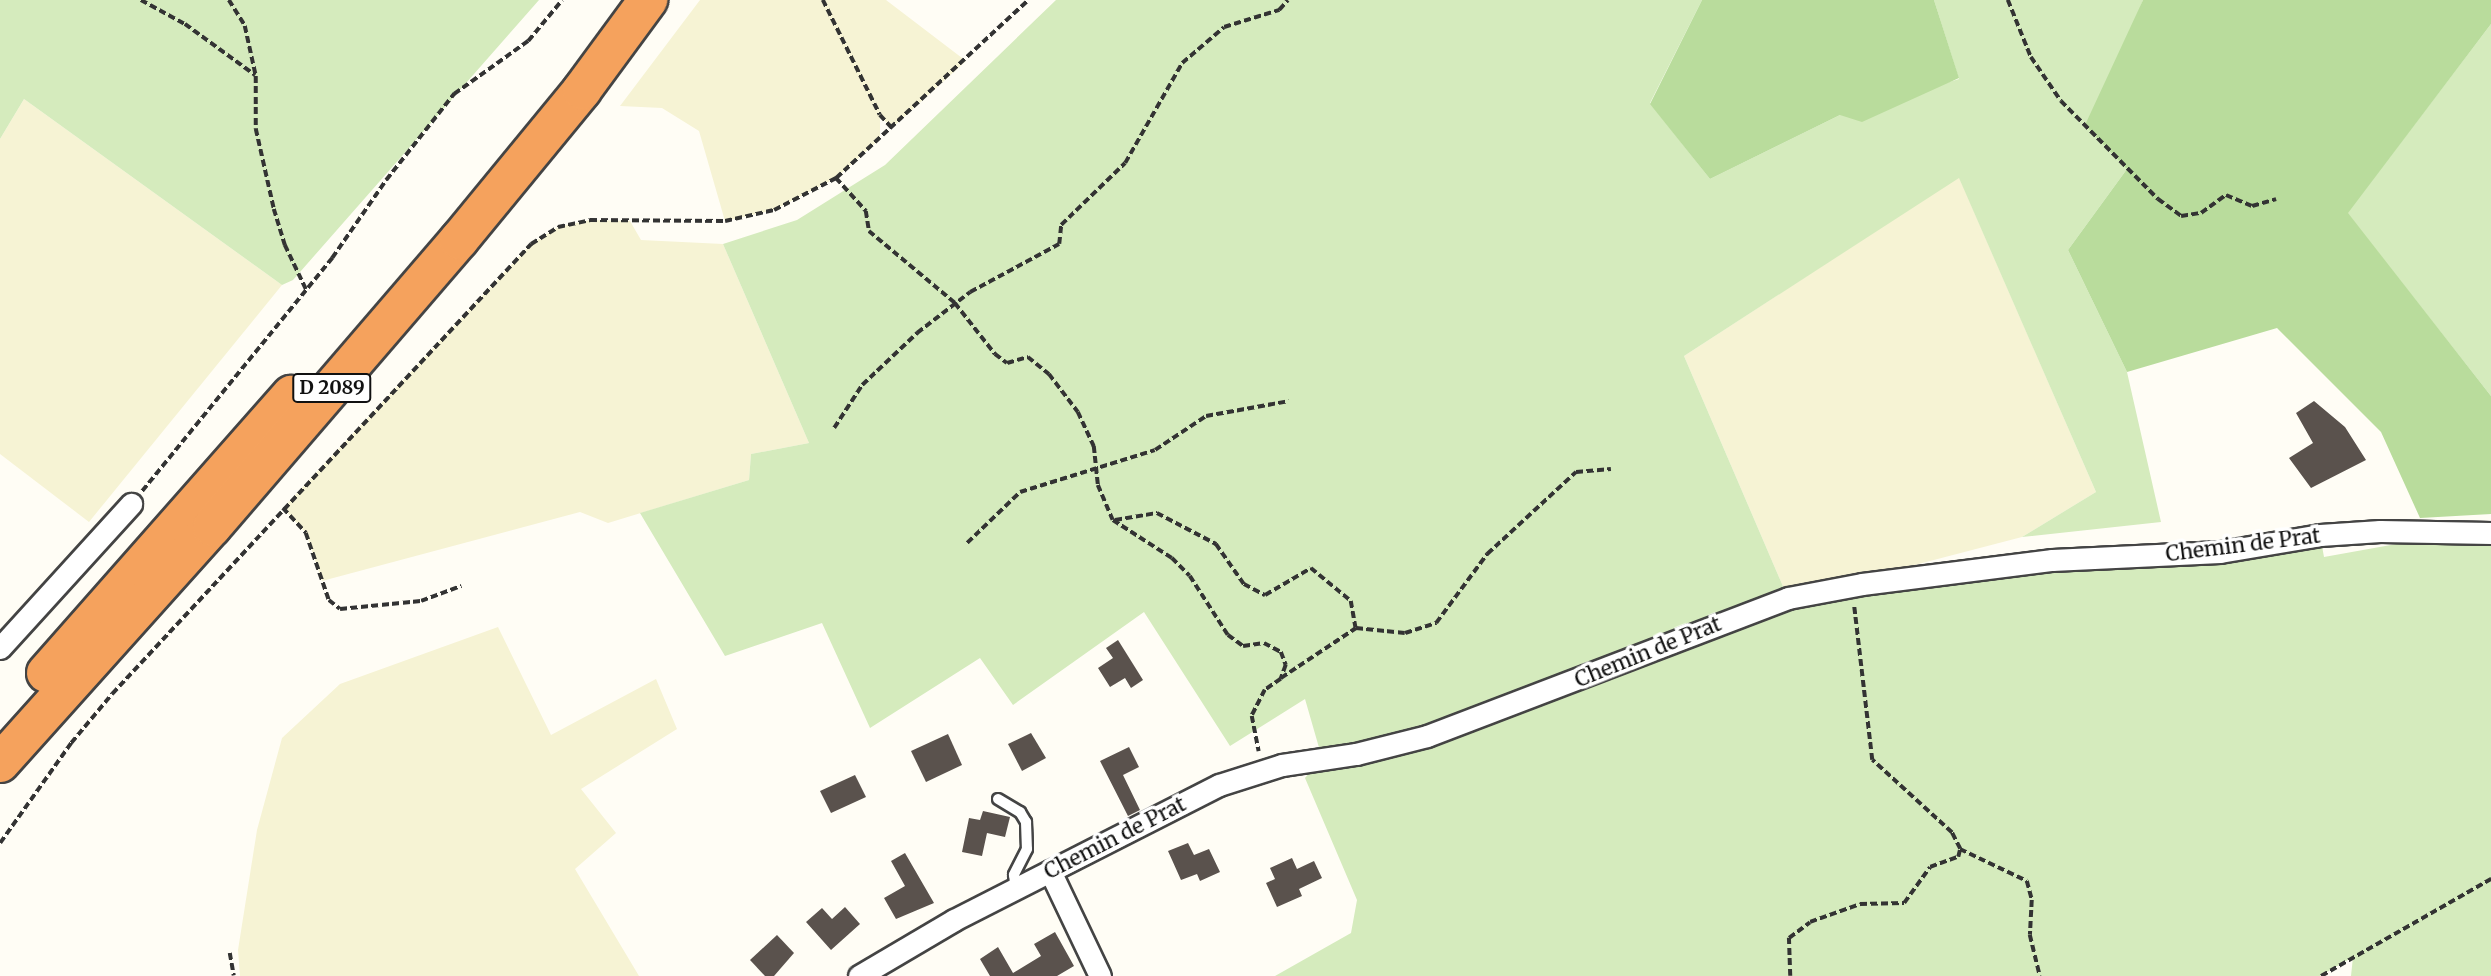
<!DOCTYPE html>
<style>
body{margin:0}
#map{position:relative;width:2491px;height:976px;overflow:hidden;background:#fffdf5;font-family:Merriweather,serif}
div>[style]{position:absolute}
.farmland>*{inset:0;background:#f6f3d4}
.green>*{inset:0;background:#d5ebbd}
.forest>*{inset:0;background:#b9dc9c}
.building>*{inset:0;background:#5a524d}
.path>*{height:3.5px;margin-top:-1.75px;transform-origin:0;background:repeating-linear-gradient(90deg,#333 0 7px,transparent 0 10.5px)}
.roads{filter:drop-shadow(2px 0 #444) drop-shadow(-2px 0 #444) drop-shadow(0 2px #444) drop-shadow(0 -2px #444)}
.lane>*{height:10px;margin:-5px;padding:0 5px;transform-origin:5px;border-radius:5px;background:#fff}
.street>*{height:21px;margin:-10.5px;padding:0 10.5px;transform-origin:10.5px;border-radius:10.5px;background:#fff}
.highway>*{height:38px;margin:-19px;padding:0 19px;transform-origin:19px;border-radius:19px;background:#f5a25d}
span{translate:-50% -50%;white-space:nowrap;text-align:center;line-height:1.15;-webkit-text-stroke:7px #fff;paint-order:stroke}
.shield-label span{padding:2px 5px;background:#fff;border:2px solid;border-radius:5px;-webkit-text-stroke-width:0}
.shield-label{font-size:19px;color:#111;font-weight:700}
.street-label{font-size:21px;color:#111}
</style>
<div id="map">
<div class="farmland">
<i style="clip-path:polygon(700px 0,886px 0,966px 61px,892px 128px,880px 116px,880px 139px,836px 178px,774px 210px,725px 221px,699px 131px,662px 108px,620px 106px)"></i>
<i style="clip-path:polygon(24px 99px,282px 285px,89px 522px,0 454px,0 139px)"></i>
<i style="clip-path:polygon(1959px 177px,2096px 492px,2022px 537px,1788px 598px,1684px 356px)"></i>
<i style="clip-path:polygon(590px 220px,630px 221px,641px 240px,723px 244px,809px 443px,751px 454px,749px 480px,608px 523px,580px 512px,322px 581px,306px 533px,283px 508px,531px 244px,558px 227px)"></i>
<i style="clip-path:polygon(498px 627px,551px 735px,656px 679px,677px 729px,581px 789px,616px 833px,575px 869px,639px 976px,240px 976px,238px 950px,257px 830px,282px 738px,340px 684px)"></i>
</div>
<div class="green">
<i style="clip-path:polygon(0 0,539px 0,293px 280px,282px 285px,24px 99px,0 139px)"></i>
<i style="clip-path:polygon(1056px 0,1702px 0,1650px 103px,1710px 179px,1840px 115px,1959px 79px,1934px 0,2143px 0,2124px 48px,2127px 169px,2068px 250px,2127px 372px,2161px 522px,2022px 537px,2096px 492px,1959px 178px,1684px 356px,1788px 598px,2320px 535px,2324px 557px,2491px 527px,2491px 976px,2351px 976px,2353px 957px,2320px 976px,1275px 976px,1351px 933px,1357px 900px,1305px 778px,1322px 758px,1305px 699px,1230px 746px,1144px 612px,1013px 705px,980px 658px,870px 728px,822px 623px,725px 656px,640px 513px,749px 480px,751px 454px,809px 443px,723px 244px,797px 220px,885px 165px)"></i>
<i style="clip-path:polygon(2491px 24px,2491px 396px,2347px 213px)"></i>
</div>
<div class="forest">
<i style="clip-path:polygon(1702px 0,1934px 0,1959px 78px,1862px 122px,1840px 115px,1710px 179px,1650px 104px)"></i>
<i style="clip-path:polygon(2143px 0,2491px 0,2491px 24px,2348px 213px,2491px 396px,2491px 514px,2420px 518px,2381px 432px,2277px 328px,2127px 372px,2068px 250px,2127px 169px,2085px 125px)"></i>
</div>
<div class="building">
<i style="clip-path:polygon(2314px 401px,2345px 427px,2366px 460px,2311px 488px,2289px 458px,2313px 443px,2296px 413px)"></i>
<i style="clip-path:polygon(1118px 640px,1143px 680px,1131px 688px,1125px 678px,1110px 687px,1098px 668px,1113px 658px,1106px 648px)"></i>
<i style="clip-path:polygon(1031px 733px,1046px 758px,1022px 771px,1008px 744px)"></i>
<i style="clip-path:polygon(948px 734px,962px 765px,926px 782px,911px 751px)"></i>
<i style="clip-path:polygon(1129px 747px,1139px 767px,1123px 775px,1140px 810px,1128px 816px,1100px 761px)"></i>
<i style="clip-path:polygon(855px 775px,866px 797px,831px 813px,820px 791px)"></i>
<i style="clip-path:polygon(983px 811px,1010px 817px,1005px 837px,987px 833px,982px 856px,962px 852px,969px 818px,980px 820px)"></i>
<i style="clip-path:polygon(1188px 843px,1194px 855px,1209px 849px,1220px 872px,1200px 881px,1197px 874px,1181px 880px,1168px 851px)"></i>
<i style="clip-path:polygon(905px 853px,934px 903px,896px 919px,884px 898px,905px 886px,891px 861px)"></i>
<i style="clip-path:polygon(1292px 858px,1297px 869px,1314px 861px,1322px 878px,1299px 889px,1302px 896px,1277px 907px,1266px 883px,1275px 879px,1270px 868px)"></i>
<i style="clip-path:polygon(845px 907px,860px 924px,831px 950px,806px 922px,822px 908px,832px 919px)"></i>
<i style="clip-path:polygon(1055px 932px,1074px 966px,1057px 976px,990px 976px,980px 959px,998px 947px,1013px 973px,1041px 956px,1034px 944px)"></i>
<i style="clip-path:polygon(777px 935px,794px 953px,774px 976px,765px 976px,750px 960px)"></i>
</div>
<div class="path">
<i style="left:141px;top:0;width:50px;rotate:28.6deg"></i>
<i style="left:185px;top:24px;width:87px;rotate:36.1deg"></i>
<i style="left:229px;top:0;width:31px;rotate:58deg"></i>
<i style="left:245px;top:26px;width:51px;rotate:77.6deg"></i>
<i style="left:256px;top:76px;width:53px;rotate:90deg"></i>
<i style="left:256px;top:129px;width:82px;rotate:77.3deg"></i>
<i style="left:274px;top:209px;width:38px;rotate:73deg"></i>
<i style="left:285px;top:245px;width:49px;rotate:64.5deg"></i>
<i style="left:823px;top:0;width:128px;rotate:63.6deg"></i>
<i style="left:880px;top:115px;width:18px;rotate:47deg"></i>
<i style="left:2008px;top:0;width:61px;rotate:68deg"></i>
<i style="left:2031px;top:57px;width:53px;rotate:55.7deg"></i>
<i style="left:2061px;top:101px;width:138px;rotate:45.3deg"></i>
<i style="left:2158px;top:199px;width:29px;rotate:36deg"></i>
<i style="left:2181px;top:216px;width:20px;rotate:-9deg"></i>
<i style="left:2201px;top:213px;width:31px;rotate:-36deg"></i>
<i style="left:2226px;top:195px;width:28px;rotate:23deg"></i>
<i style="left:2252px;top:206px;width:25px;rotate:-16deg"></i>
<i style="left:836px;top:178px;width:45px;rotate:47.7deg"></i>
<i style="left:866px;top:211px;width:20px;rotate:81deg"></i>
<i style="left:869px;top:231px;width:112px;rotate:39.9deg"></i>
<i style="left:955px;top:303px;width:65px;rotate:51.9deg"></i>
<i style="left:995px;top:354px;width:15px;rotate:37deg"></i>
<i style="left:1007px;top:363px;width:22px;rotate:-16deg"></i>
<i style="left:1028px;top:357px;width:27px;rotate:39deg"></i>
<i style="left:1049px;top:374px;width:48px;rotate:52.7deg"></i>
<i style="left:1078px;top:412px;width:38px;rotate:65deg"></i>
<i style="left:1094px;top:446px;width:39px;rotate:84deg"></i>
<i style="left:1098px;top:485px;width:38px;rotate:67deg"></i>
<i style="left:1113px;top:520px;width:70px;rotate:32.8deg"></i>
<i style="left:1172px;top:558px;width:25px;rotate:45deg"></i>
<i style="left:1190px;top:576px;width:70px;rotate:57.2deg"></i>
<i style="left:1228px;top:635px;width:19px;rotate:36deg"></i>
<i style="left:1243px;top:646px;width:21px;rotate:-8deg"></i>
<i style="left:1264px;top:643px;width:19px;rotate:28deg"></i>
<i style="left:1281px;top:652px;width:14px;rotate:69deg"></i>
<i style="left:1286px;top:665px;width:15px;rotate:110deg"></i>
<i style="left:1281px;top:679px;width:19px;rotate:145deg"></i>
<i style="left:1265px;top:690px;width:29px;rotate:117deg"></i>
<i style="left:1252px;top:716px;width:36px;rotate:79deg"></i>
<i style="left:834px;top:428px;width:51px;rotate:-56.9deg"></i>
<i style="left:862px;top:385px;width:76px;rotate:-43.4deg"></i>
<i style="left:917px;top:333px;width:67px;rotate:-37.7deg"></i>
<i style="left:970px;top:292px;width:101px;rotate:-28.3deg"></i>
<i style="left:1059px;top:244px;width:19px;rotate:-84deg"></i>
<i style="left:1061px;top:225px;width:89px;rotate:-44.1deg"></i>
<i style="left:1125px;top:163px;width:115px;rotate:-60.3deg"></i>
<i style="left:1182px;top:63px;width:55px;rotate:-40.6deg"></i>
<i style="left:1224px;top:27px;width:58px;rotate:-17.2deg"></i>
<i style="left:1279px;top:10px;width:13px;rotate:-48deg"></i>
<i style="left:142px;top:491px;width:301px;rotate:-50.8deg"></i>
<i style="left:332px;top:258px;width:95px;rotate:-55.3deg"></i>
<i style="left:386px;top:180px;width:110px;rotate:-51.7deg"></i>
<i style="left:454px;top:94px;width:91px;rotate:-35.6deg"></i>
<i style="left:528px;top:41px;width:53px;rotate:-50.3deg"></i>
<i style="left:283px;top:508px;width:34px;rotate:47deg"></i>
<i style="left:306px;top:533px;width:71px;rotate:71.1deg"></i>
<i style="left:329px;top:600px;width:14px;rotate:39deg"></i>
<i style="left:340px;top:609px;width:81px;rotate:-5.6deg"></i>
<i style="left:421px;top:601px;width:43px;rotate:-20.6deg"></i>
<i style="left:1115px;top:520px;width:43px;rotate:-9.5deg"></i>
<i style="left:1157px;top:513px;width:67px;rotate:27.7deg"></i>
<i style="left:1216px;top:544px;width:49px;rotate:55deg"></i>
<i style="left:1244px;top:584px;width:24px;rotate:28deg"></i>
<i style="left:1265px;top:595px;width:53px;rotate:-30.4deg"></i>
<i style="left:1311px;top:568px;width:52px;rotate:39.5deg"></i>
<i style="left:1351px;top:601px;width:27px;rotate:80deg"></i>
<i style="left:967px;top:543px;width:74px;rotate:-43.9deg"></i>
<i style="left:1020px;top:492px;width:141px;rotate:-17.3deg"></i>
<i style="left:1155px;top:450px;width:61px;rotate:-33.7deg"></i>
<i style="left:1206px;top:416px;width:84px;rotate:-10.2deg"></i>
<i style="left:1281px;top:678px;width:90px;rotate:-33.7deg"></i>
<i style="left:1356px;top:628px;width:49px;rotate:5.8deg"></i>
<i style="left:1405px;top:633px;width:33px;rotate:-18deg"></i>
<i style="left:1436px;top:623px;width:86px;rotate:-53.5deg"></i>
<i style="left:1487px;top:554px;width:121px;rotate:-42.7deg"></i>
<i style="left:1576px;top:472px;width:35px;rotate:-5deg"></i>
<i style="left:0;top:843px;width:123px;rotate:-54.6deg"></i>
<i style="left:71px;top:743px;width:64px;rotate:-50.1deg"></i>
<i style="left:112px;top:694px;width:615px;rotate:-47.04deg"></i>
<i style="left:531px;top:244px;width:32px;rotate:-32deg"></i>
<i style="left:558px;top:227px;width:33px;rotate:-12deg"></i>
<i style="left:590px;top:220px;width:135px;rotate:0.4deg"></i>
<i style="left:725px;top:221px;width:50px;rotate:-12.7deg"></i>
<i style="left:774px;top:210px;width:70px;rotate:-27.3deg"></i>
<i style="left:836px;top:178px;width:262px;rotate:-42.8deg"></i>
<i style="left:1960px;top:849px;width:74px;rotate:25.5deg"></i>
<i style="left:2027px;top:881px;width:20px;rotate:75deg"></i>
<i style="left:2032px;top:900px;width:35px;rotate:93deg"></i>
<i style="left:2030px;top:935px;width:42px;rotate:76.3deg"></i>
<i style="left:230px;top:953px;width:23px;rotate:80deg"></i>
<i style="left:1790px;top:976px;width:38px;rotate:-92deg"></i>
<i style="left:1789px;top:938px;width:26px;rotate:-37deg"></i>
<i style="left:1810px;top:922px;width:53px;rotate:-19.8deg"></i>
<i style="left:1860px;top:904px;width:44px;rotate:-1.3deg"></i>
<i style="left:1904px;top:903px;width:44px;rotate:-54.2deg"></i>
<i style="left:1930px;top:867px;width:30px;rotate:-20deg"></i>
<i style="left:1958px;top:857px;width:8px;rotate:-76deg"></i>
<i style="left:1960px;top:849px;width:18px;rotate:-117deg"></i>
<i style="left:1952px;top:833px;width:108px;rotate:-137.6deg"></i>
<i style="left:1872px;top:760px;width:155px;rotate:-96.7deg"></i>
<i style="left:2321px;top:976px;width:196px;rotate:-29.7deg"></i>
</div>
<div class="roads">
<div class="lane">
<i style="left:998px;top:799px;width:26px;rotate:31deg"></i>
<i style="left:1020px;top:812px;width:12px;rotate:59deg"></i>
<i style="left:1026px;top:822px;width:27px;rotate:88deg"></i>
<i style="left:1027px;top:849px;width:29px;rotate:117deg"></i>
<i style="left:1014px;top:875px;width:14px;rotate:82deg"></i>
</div>
<div class="street">
<i style="left:0;top:648px;width:195px;rotate:-47.7deg"></i>
<i style="left:1050px;top:871px;width:116px;rotate:64.5deg"></i>
<i style="left:859px;top:976px;width:110px;rotate:-30.5deg"></i>
<i style="left:954px;top:920px;width:297px;rotate:-27deg"></i>
<i style="left:1219px;top:785px;width:66px;rotate:-17.6deg"></i>
<i style="left:1282px;top:765px;width:75px;rotate:-8.5deg"></i>
<i style="left:1356px;top:754px;width:73px;rotate:-14.2deg"></i>
<i style="left:1427px;top:736px;width:386px;rotate:-20.9deg"></i>
<i style="left:1788px;top:598px;width:75px;rotate:-10.7deg"></i>
<i style="left:1862px;top:584px;width:192px;rotate:-7.2deg"></i>
<i style="left:2052px;top:560px;width:168px;rotate:-2.7deg"></i>
<i style="left:2220px;top:552px;width:101px;rotate:-9.6deg"></i>
<i style="left:2320px;top:535px;width:60px;rotate:-3.8deg"></i>
<i style="left:2380px;top:531px;width:111px;rotate:1deg"></i>
</div>
<div class="highway">
<i style="left:46px;top:673px;width:371px;rotate:-48.6deg"></i>
<i style="left:0;top:763px;width:317px;rotate:-48.1deg"></i>
<i style="left:212px;top:527px;width:379px;rotate:-49.3deg"></i>
<i style="left:459px;top:240px;width:194px;rotate:-50.6deg"></i>
<i style="left:582px;top:90px;width:112px;rotate:-53.7deg"></i>
</div>
</div>
<div class="shield-label">
<span style="left:332px;top:388px">D 2089</span>
</div>
<div class="street-label">
<span style="left:2243px;top:545px;rotate:-7deg">Chemin de Prat</span>
<span style="left:1648px;top:652px;rotate:-22deg">Chemin de Prat</span>
<span style="left:1115px;top:838px;rotate:-27deg">Chemin de Prat</span>
</div>
</div>
